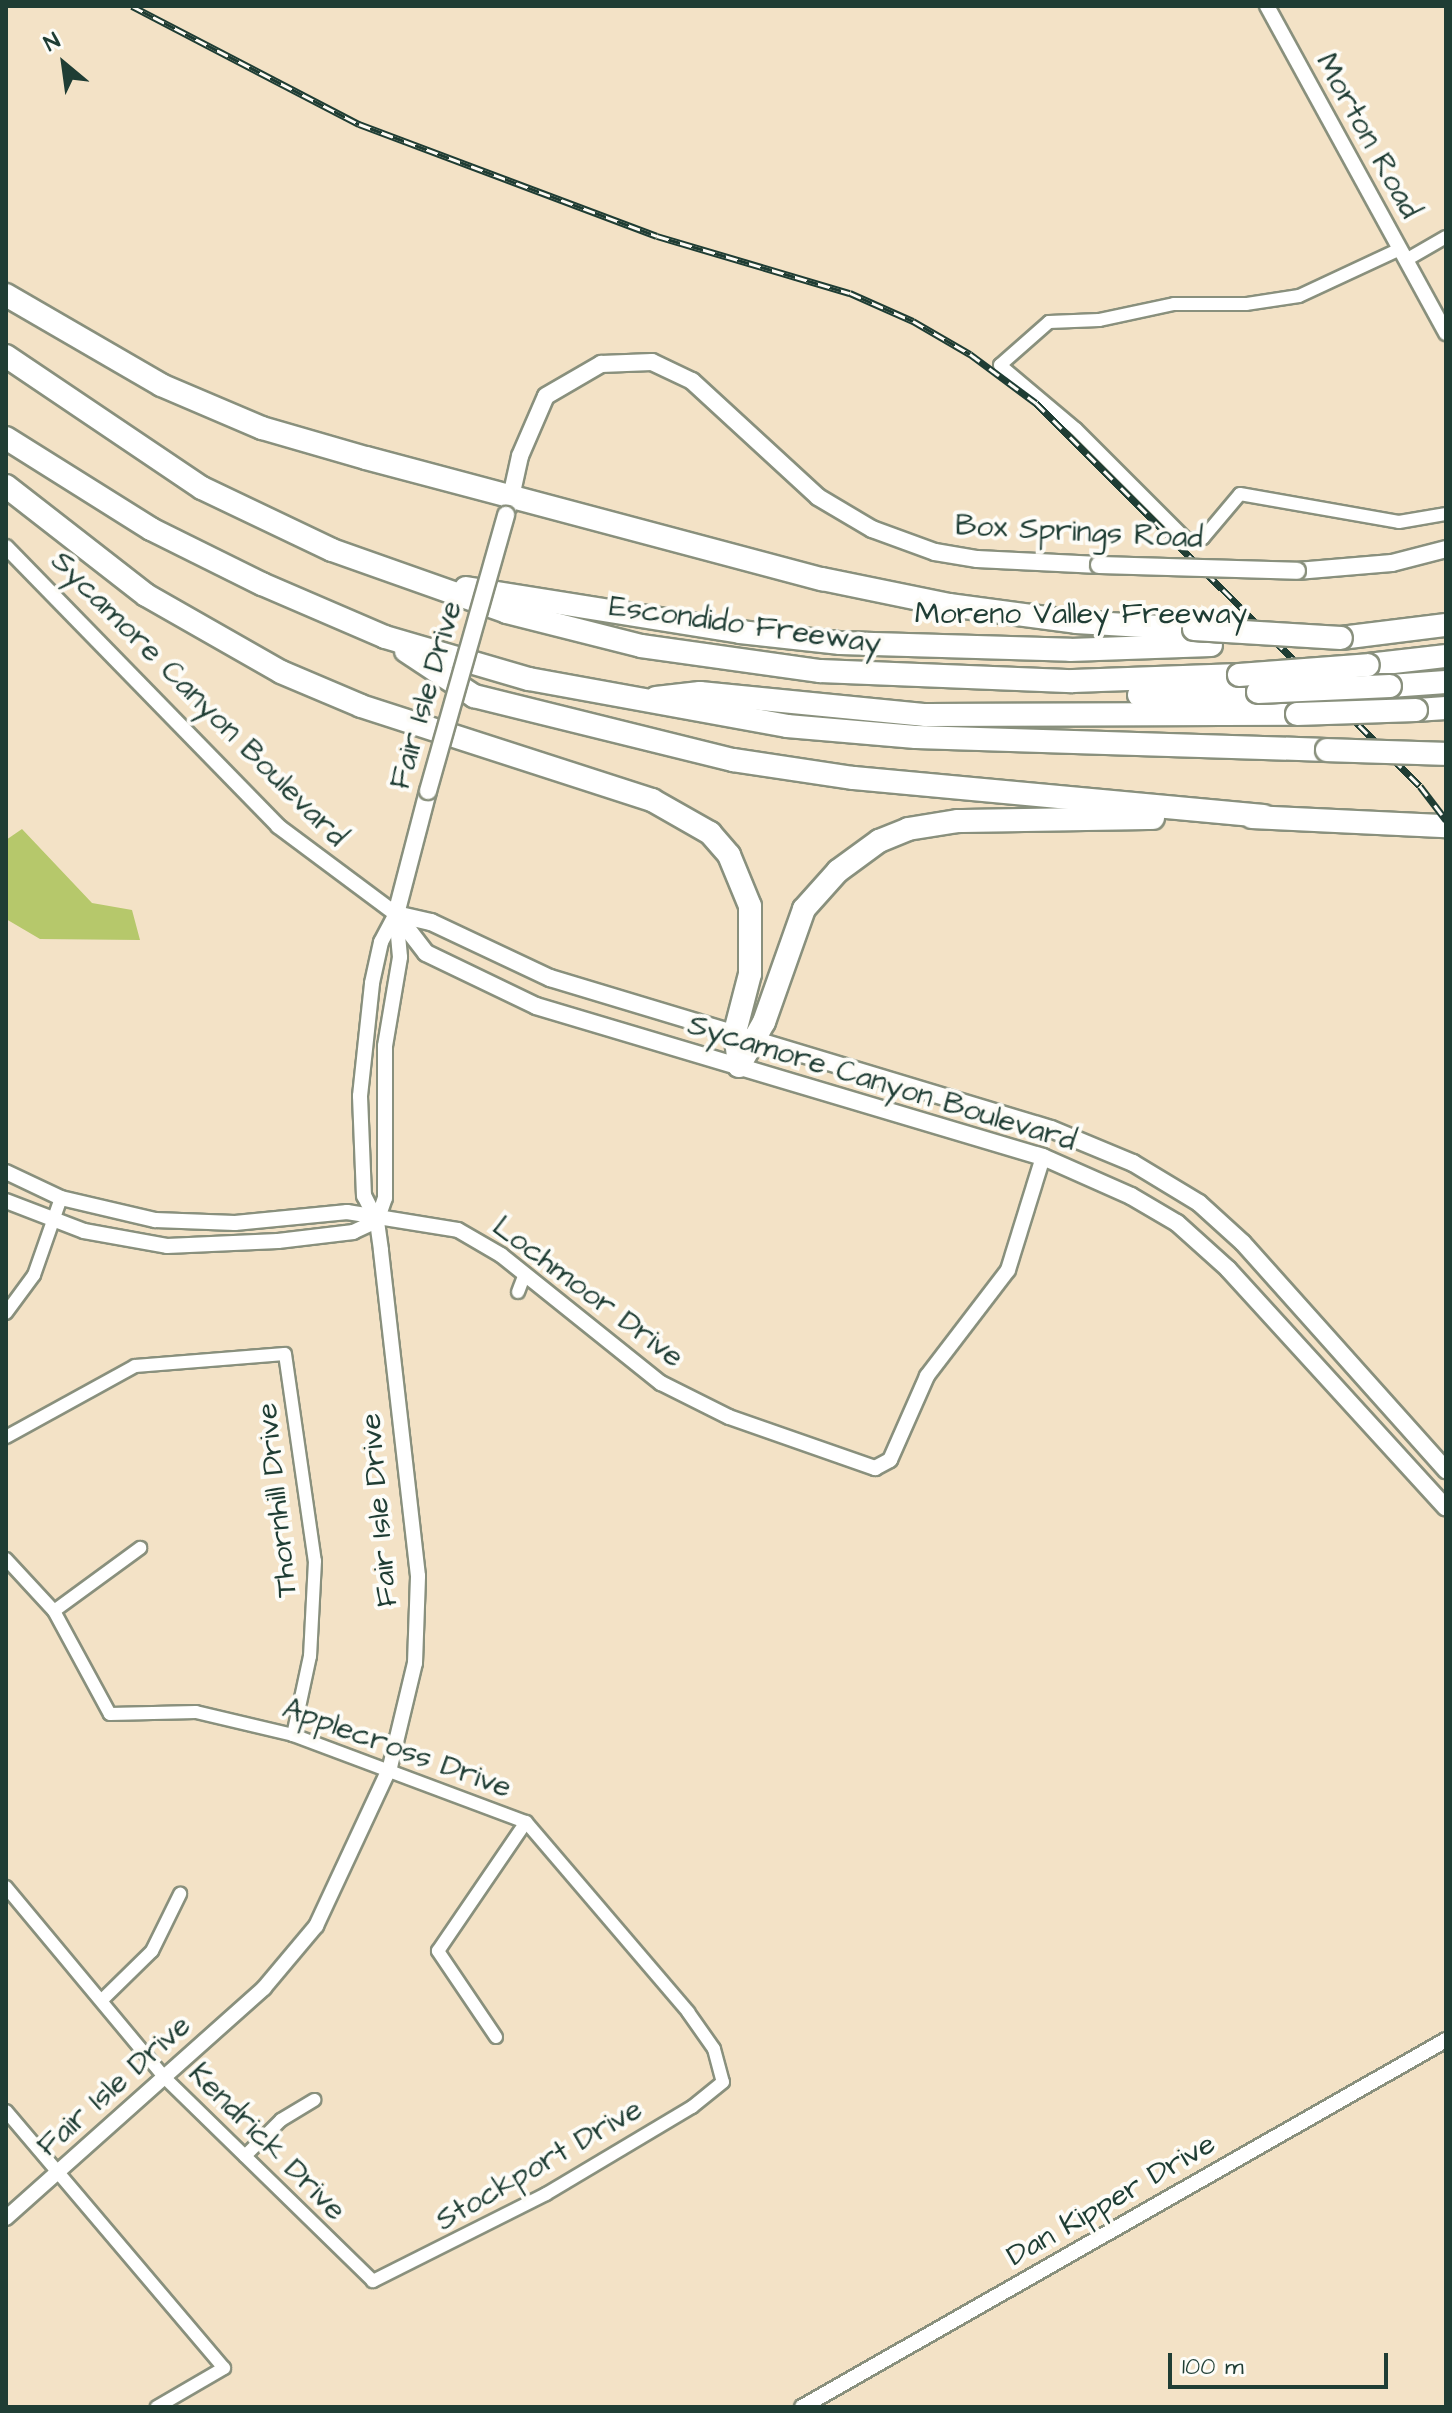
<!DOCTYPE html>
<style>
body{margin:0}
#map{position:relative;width:1452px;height:2413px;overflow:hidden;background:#f3e2c6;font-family:"Architects Daughter",sans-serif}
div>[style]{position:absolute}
.green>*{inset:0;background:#b6c86b}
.roads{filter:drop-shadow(2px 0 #89907d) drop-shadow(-2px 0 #89907d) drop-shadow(0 2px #89907d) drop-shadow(0 -2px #89907d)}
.minor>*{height:12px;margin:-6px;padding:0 6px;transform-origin:6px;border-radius:6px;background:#fff}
.tertiary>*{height:14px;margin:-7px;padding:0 7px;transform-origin:7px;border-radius:7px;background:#fff}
.secondary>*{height:16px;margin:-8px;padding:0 8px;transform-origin:8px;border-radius:8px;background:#fff}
.motorway>*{height:22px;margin:-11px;padding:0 11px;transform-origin:11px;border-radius:11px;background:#fff}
.rail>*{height:7px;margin-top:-3.5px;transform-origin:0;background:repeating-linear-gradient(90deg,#fdfcf7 0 12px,#1f3d34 0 24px);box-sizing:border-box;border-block:2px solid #1f3d34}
.bridges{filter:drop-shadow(2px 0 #89907d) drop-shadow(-2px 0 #89907d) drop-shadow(0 2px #89907d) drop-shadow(0 -2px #89907d)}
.secondary-bridge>*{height:16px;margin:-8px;padding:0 8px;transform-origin:8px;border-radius:8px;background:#fff}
.motorway-bridge>*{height:22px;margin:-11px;padding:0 11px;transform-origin:11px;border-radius:11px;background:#fff}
span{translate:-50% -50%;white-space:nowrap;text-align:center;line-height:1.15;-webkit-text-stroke:8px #fdfcf7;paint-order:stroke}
.street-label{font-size:30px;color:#1f3d34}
.frame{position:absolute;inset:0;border:8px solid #1f3d34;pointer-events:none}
.north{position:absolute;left:24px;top:24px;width:80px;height:80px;-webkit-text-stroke:6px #fdfcf7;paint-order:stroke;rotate:331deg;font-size:22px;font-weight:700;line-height:32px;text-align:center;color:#1f3d34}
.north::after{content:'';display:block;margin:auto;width:28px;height:36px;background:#1f3d34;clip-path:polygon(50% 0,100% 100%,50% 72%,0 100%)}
.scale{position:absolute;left:1168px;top:2353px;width:220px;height:36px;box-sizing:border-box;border:4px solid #1f3d34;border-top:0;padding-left:10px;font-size:24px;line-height:28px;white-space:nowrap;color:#1f3d34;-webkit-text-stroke:6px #fdfcf7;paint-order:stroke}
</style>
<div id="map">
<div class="green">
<i style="clip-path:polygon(22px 829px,92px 903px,132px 910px,140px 940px,40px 939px,6px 919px,6px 840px)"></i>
</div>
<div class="roads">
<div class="minor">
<i style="left:1400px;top:249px;width:111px;rotate:155deg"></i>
<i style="left:1299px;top:296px;width:54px;rotate:171.4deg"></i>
<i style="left:1246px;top:304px;width:72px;rotate:180deg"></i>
<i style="left:1174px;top:304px;width:77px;rotate:168deg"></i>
<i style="left:1099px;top:320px;width:50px;rotate:177.7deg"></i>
<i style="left:1049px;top:322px;width:65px;rotate:138.7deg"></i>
<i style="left:1000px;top:365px;width:99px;rotate:40.1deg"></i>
<i style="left:1076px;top:429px;width:157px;rotate:45deg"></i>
<i style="left:1187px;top:540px;width:16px;rotate:-7deg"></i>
<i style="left:1203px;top:538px;width:57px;rotate:-49.9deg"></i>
<i style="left:1240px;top:494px;width:161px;rotate:10deg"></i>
<i style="left:1399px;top:522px;width:48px;rotate:-9.7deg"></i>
<i style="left:1406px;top:260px;width:46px;rotate:-29.9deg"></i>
<i style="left:518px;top:1292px;width:19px;rotate:-69deg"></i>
<i style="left:6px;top:1313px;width:47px;rotate:-53.6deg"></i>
<i style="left:34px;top:1275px;width:82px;rotate:-70.7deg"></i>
<i style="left:6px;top:1437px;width:147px;rotate:-28.8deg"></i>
<i style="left:135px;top:1366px;width:150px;rotate:-4.6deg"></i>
<i style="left:285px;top:1354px;width:209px;rotate:81.8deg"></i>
<i style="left:315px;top:1561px;width:95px;rotate:93deg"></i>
<i style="left:310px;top:1656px;width:81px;rotate:102.1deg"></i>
<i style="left:6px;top:1559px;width:71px;rotate:47.3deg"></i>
<i style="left:54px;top:1611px;width:117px;rotate:61.5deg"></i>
<i style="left:110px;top:1714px;width:86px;rotate:-1.3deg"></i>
<i style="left:196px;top:1712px;width:100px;rotate:13.3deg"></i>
<i style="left:293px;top:1735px;width:249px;rotate:20.5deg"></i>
<i style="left:526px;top:1822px;width:250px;rotate:49.5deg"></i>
<i style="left:688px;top:2012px;width:45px;rotate:54.9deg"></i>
<i style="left:714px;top:2049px;width:34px;rotate:75deg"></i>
<i style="left:723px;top:2082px;width:40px;rotate:141deg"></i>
<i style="left:692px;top:2107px;width:170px;rotate:149.2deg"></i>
<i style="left:546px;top:2194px;width:194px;rotate:153.3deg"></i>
<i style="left:373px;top:2281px;width:291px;rotate:-135.7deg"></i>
<i style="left:165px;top:2078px;width:249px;rotate:-129.8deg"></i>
<i style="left:54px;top:1611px;width:107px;rotate:-36.2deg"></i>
<i style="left:102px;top:2000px;width:70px;rotate:-44.4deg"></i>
<i style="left:152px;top:1951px;width:64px;rotate:-63.8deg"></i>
<i style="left:496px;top:2037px;width:104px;rotate:-124deg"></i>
<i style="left:438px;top:1951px;width:156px;rotate:-55.7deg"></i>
<i style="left:6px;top:2111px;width:337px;rotate:49.7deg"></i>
<i style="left:224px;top:2368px;width:78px;rotate:149.8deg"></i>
<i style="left:245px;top:2156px;width:51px;rotate:-45deg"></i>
<i style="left:281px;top:2120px;width:39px;rotate:-31deg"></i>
</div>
<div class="tertiary">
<i style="left:1267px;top:6px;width:373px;rotate:61.3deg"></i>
<i style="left:6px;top:547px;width:390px;rotate:45.7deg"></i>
<i style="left:278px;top:826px;width:147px;rotate:36.7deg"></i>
<i style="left:6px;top:1172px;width:61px;rotate:25.3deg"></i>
<i style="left:61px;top:1198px;width:97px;rotate:13.2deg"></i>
<i style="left:155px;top:1220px;width:80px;rotate:2.1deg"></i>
<i style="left:235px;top:1223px;width:113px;rotate:-5.6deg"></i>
<i style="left:347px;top:1212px;width:112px;rotate:9.2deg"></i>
<i style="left:458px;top:1230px;width:50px;rotate:30.2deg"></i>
<i style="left:501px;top:1255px;width:205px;rotate:38.7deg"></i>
<i style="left:661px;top:1383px;width:76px;rotate:26.6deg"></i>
<i style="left:729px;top:1417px;width:155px;rotate:19.3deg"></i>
<i style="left:875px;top:1468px;width:17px;rotate:-28deg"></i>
<i style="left:890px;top:1460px;width:92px;rotate:-66.2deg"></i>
<i style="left:927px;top:1376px;width:133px;rotate:-52.6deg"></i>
<i style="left:1008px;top:1270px;width:118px;rotate:-72.8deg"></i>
<i style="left:6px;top:1201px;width:84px;rotate:21deg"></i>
<i style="left:84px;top:1231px;width:84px;rotate:10.2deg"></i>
<i style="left:167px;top:1246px;width:111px;rotate:-2.6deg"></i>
<i style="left:278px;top:1241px;width:76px;rotate:-6.8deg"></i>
<i style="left:353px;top:1232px;width:26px;rotate:-25deg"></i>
<i style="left:377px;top:1221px;width:24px;rotate:-71deg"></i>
<i style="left:385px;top:1198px;width:152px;rotate:-90deg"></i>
<i style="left:385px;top:1046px;width:90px;rotate:-80.4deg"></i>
<i style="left:400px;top:957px;width:43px;rotate:-95.3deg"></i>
<i style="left:6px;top:2218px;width:346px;rotate:-41.7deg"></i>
<i style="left:264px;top:1988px;width:81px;rotate:-50deg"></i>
<i style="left:316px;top:1926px;width:175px;rotate:-65deg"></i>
<i style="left:390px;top:1767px;width:107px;rotate:-76.5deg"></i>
<i style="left:415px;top:1663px;width:87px;rotate:-88deg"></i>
<i style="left:418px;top:1576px;width:328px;rotate:-96.5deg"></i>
<i style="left:381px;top:1250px;width:29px;rotate:-98deg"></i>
<i style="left:377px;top:1221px;width:28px;rotate:-117deg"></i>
<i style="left:364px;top:1196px;width:100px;rotate:-92.3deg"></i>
<i style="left:360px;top:1096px;width:114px;rotate:-83.9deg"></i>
<i style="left:372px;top:983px;width:42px;rotate:-77.6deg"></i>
<i style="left:381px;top:942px;width:32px;rotate:-62deg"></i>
<i style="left:802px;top:2407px;width:741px;rotate:-29.68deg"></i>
</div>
<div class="secondary">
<i style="left:509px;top:506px;width:51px;rotate:-77.6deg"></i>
<i style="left:520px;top:456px;width:65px;rotate:-66.6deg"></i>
<i style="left:546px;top:396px;width:64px;rotate:-30.2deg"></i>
<i style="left:601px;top:364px;width:51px;rotate:-2.2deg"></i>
<i style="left:652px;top:362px;width:44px;rotate:25.4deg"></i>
<i style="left:692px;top:381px;width:171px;rotate:42.6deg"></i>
<i style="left:818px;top:497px;width:63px;rotate:30.7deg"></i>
<i style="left:872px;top:529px;width:67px;rotate:20.1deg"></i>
<i style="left:935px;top:552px;width:43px;rotate:9.5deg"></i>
<i style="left:977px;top:559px;width:122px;rotate:2.8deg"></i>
<i style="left:1297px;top:571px;width:95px;rotate:-4.8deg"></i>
<i style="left:1392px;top:563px;width:56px;rotate:-14.5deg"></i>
<i style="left:396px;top:914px;width:49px;rotate:52.4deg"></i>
<i style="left:426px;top:953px;width:122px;rotate:25.7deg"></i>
<i style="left:536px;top:1006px;width:529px;rotate:16.59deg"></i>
<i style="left:1043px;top:1157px;width:96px;rotate:23.9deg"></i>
<i style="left:1131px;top:1196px;width:53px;rotate:30.4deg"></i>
<i style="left:1177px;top:1223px;width:69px;rotate:42deg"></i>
<i style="left:1228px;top:1269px;width:323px;rotate:47.6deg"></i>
<i style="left:396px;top:914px;width:36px;rotate:13deg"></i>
<i style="left:431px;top:922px;width:132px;rotate:25.2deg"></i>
<i style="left:550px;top:978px;width:523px;rotate:16.77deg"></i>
<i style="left:1051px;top:1129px;width:89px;rotate:22.5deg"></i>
<i style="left:1133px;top:1163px;width:77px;rotate:31.2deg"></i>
<i style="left:1199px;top:1203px;width:59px;rotate:42.3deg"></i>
<i style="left:1243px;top:1243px;width:305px;rotate:48.2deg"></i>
<i style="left:396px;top:914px;width:127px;rotate:-75.4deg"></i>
</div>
<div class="motorway">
<i style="left:6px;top:295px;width:179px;rotate:30.1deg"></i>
<i style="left:161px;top:385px;width:110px;rotate:23.1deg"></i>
<i style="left:262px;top:428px;width:108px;rotate:16.1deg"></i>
<i style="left:366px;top:458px;width:472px;rotate:14.9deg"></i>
<i style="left:822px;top:579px;width:130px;rotate:11.6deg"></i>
<i style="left:949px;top:605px;width:128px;rotate:7.6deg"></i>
<i style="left:1076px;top:622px;width:118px;rotate:3.4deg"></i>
<i style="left:6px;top:356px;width:236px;rotate:34deg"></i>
<i style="left:202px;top:488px;width:144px;rotate:25.5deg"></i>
<i style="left:332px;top:550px;width:186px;rotate:19.5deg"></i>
<i style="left:507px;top:612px;width:138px;rotate:14.2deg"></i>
<i style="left:641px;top:646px;width:181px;rotate:8deg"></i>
<i style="left:820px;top:671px;width:253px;rotate:2.3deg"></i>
<i style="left:1073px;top:681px;width:166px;rotate:-2.1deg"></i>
<i style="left:6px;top:438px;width:171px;rotate:32.1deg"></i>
<i style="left:151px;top:529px;width:124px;rotate:26.4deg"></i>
<i style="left:262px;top:584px;width:134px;rotate:23.3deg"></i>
<i style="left:385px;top:637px;width:150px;rotate:16.3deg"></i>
<i style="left:529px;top:679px;width:262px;rotate:10.3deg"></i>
<i style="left:787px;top:726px;width:129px;rotate:4.9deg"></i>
<i style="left:916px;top:737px;width:411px;rotate:1.8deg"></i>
<i style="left:6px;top:486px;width:177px;rotate:37.9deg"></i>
<i style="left:146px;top:595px;width:155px;rotate:29.7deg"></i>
<i style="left:281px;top:672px;width:87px;rotate:23deg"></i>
<i style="left:361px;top:706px;width:306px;rotate:17.9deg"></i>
<i style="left:652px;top:800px;width:67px;rotate:29.6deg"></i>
<i style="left:710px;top:833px;width:29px;rotate:49deg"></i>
<i style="left:729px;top:855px;width:55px;rotate:67.6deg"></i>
<i style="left:750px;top:906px;width:68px;rotate:90deg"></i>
<i style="left:750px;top:974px;width:60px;rotate:104.5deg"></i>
<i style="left:735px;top:1032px;width:34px;rotate:83deg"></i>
<i style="left:466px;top:588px;width:278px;rotate:9.1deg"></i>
<i style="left:740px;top:632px;width:101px;rotate:6.3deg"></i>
<i style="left:840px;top:643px;width:230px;rotate:1.7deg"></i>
<i style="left:1070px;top:650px;width:141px;rotate:-2deg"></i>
<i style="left:1341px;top:638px;width:106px;rotate:-7.1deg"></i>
<i style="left:406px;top:651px;width:82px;rotate:33.5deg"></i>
<i style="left:474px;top:696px;width:267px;rotate:13.9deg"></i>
<i style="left:733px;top:760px;width:122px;rotate:8.5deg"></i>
<i style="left:854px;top:778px;width:411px;rotate:5.3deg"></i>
<i style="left:1368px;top:665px;width:79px;rotate:-6.6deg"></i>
<i style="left:1390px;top:686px;width:56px;rotate:-4.1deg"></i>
<i style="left:1139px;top:695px;width:119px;rotate:-1.4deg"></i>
<i style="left:656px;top:698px;width:44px;rotate:-6.5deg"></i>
<i style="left:700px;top:693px;width:227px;rotate:5.6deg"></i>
<i style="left:926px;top:715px;width:371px;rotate:-0.2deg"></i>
<i style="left:1416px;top:710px;width:30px;rotate:-4deg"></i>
<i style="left:1252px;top:817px;width:194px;rotate:2.7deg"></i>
<i style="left:739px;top:1066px;width:51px;rotate:-60.4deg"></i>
<i style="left:764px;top:1022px;width:120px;rotate:-70.5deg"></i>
<i style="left:804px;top:909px;width:51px;rotate:-48.2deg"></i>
<i style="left:838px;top:871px;width:51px;rotate:-36.2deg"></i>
<i style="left:879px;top:841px;width:31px;rotate:-22deg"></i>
<i style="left:908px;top:829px;width:51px;rotate:-9.1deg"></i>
<i style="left:958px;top:821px;width:195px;rotate:-0.9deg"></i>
</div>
</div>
<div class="rail">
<i style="left:132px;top:6px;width:256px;rotate:27.5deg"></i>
<i style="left:359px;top:124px;width:318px;rotate:20.6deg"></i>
<i style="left:657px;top:236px;width:201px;rotate:16.5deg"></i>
<i style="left:850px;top:293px;width:69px;rotate:24deg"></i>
<i style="left:913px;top:321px;width:66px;rotate:30.1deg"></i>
<i style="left:970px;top:354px;width:82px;rotate:36.6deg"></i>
<i style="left:1036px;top:403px;width:542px;rotate:44.93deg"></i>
<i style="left:1420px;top:786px;width:43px;rotate:52.6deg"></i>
</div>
<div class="bridges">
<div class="secondary-bridge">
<i style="left:1099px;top:565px;width:198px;rotate:1.7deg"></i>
<i style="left:428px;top:791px;width:287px;rotate:-74.2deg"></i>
</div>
<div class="motorway-bridge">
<i style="left:1194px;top:629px;width:147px;rotate:3.5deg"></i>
<i style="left:1239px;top:675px;width:129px;rotate:-4.4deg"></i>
<i style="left:1258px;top:692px;width:132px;rotate:-2.6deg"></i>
<i style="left:1297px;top:714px;width:119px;rotate:-1.9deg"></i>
<i style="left:1327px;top:750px;width:119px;rotate:1.9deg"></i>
</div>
</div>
<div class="street-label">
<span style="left:1368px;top:136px;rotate:61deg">Morton Road</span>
<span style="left:1079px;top:532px;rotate:3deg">Box Springs Road</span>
<span style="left:1081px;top:614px">Moreno Valley Freeway</span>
<span style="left:745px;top:625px;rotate:8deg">Escondido Freeway</span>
<span style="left:426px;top:695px;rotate:-74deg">Fair Isle Drive</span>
<span style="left:199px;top:699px;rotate:45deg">Sycamore Canyon Boulevard</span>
<span style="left:882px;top:1083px;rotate:17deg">Sycamore Canyon Boulevard</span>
<span style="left:588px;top:1292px;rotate:37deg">Lochmoor Drive</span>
<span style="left:277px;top:1500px;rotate:-96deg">Thornhill Drive</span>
<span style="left:379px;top:1510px;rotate:-95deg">Fair Isle Drive</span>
<span style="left:397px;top:1748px;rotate:20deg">Applecross Drive</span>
<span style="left:114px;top:2086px;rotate:-42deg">Fair Isle Drive</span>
<span style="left:267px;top:2142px;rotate:45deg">Kendrick Drive</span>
<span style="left:539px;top:2165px;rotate:-30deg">Stockport Drive</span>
<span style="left:1111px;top:2200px;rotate:-30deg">Dan Kipper Drive</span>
</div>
<div class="frame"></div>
<div class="north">N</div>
<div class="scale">100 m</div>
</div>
